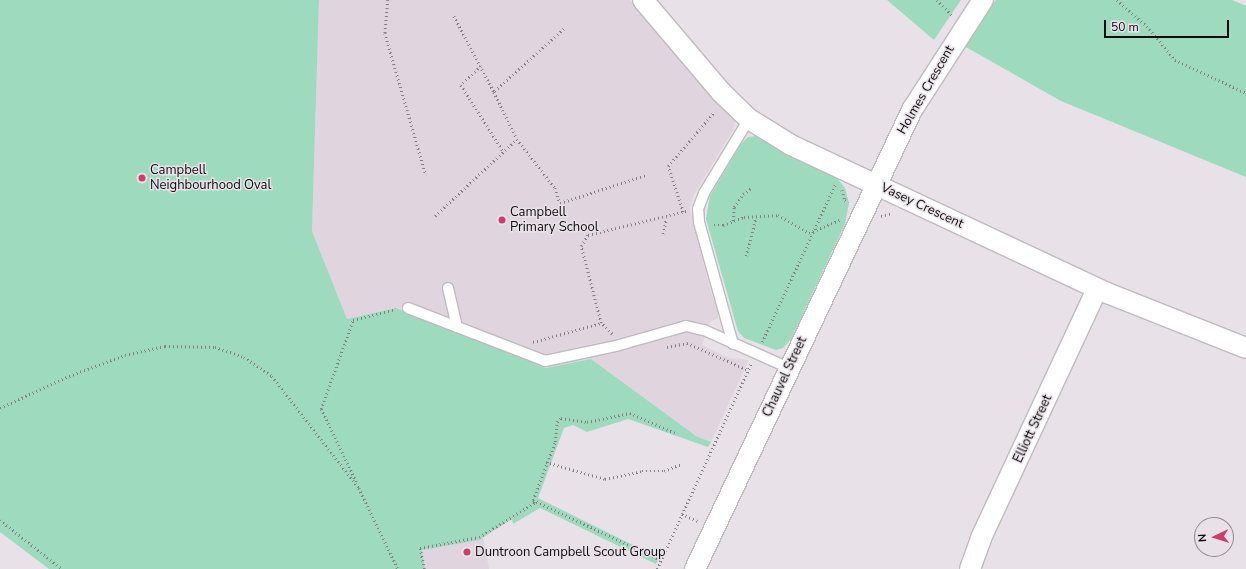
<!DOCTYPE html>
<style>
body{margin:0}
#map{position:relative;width:1246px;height:569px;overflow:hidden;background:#e8e2e8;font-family:"Nunito Sans",sans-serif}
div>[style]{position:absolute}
.built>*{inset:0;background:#e0d4df}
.green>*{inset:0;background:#9ddabe}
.path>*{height:2.5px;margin-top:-1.25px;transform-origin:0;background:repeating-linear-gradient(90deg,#848084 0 1px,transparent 0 4px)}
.roads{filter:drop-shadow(1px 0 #c0babf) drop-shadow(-1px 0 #c0babf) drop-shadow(0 1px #c0babf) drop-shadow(0 -1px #c0babf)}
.service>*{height:10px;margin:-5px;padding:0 5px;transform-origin:5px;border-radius:5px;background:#fff}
.minor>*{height:20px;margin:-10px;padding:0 10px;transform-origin:10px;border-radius:10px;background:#fff}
.dots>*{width:11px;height:11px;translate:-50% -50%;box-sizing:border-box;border:2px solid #e8e2e8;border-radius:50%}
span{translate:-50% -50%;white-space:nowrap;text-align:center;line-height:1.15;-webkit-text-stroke:3px #e8e2e8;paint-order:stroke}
.street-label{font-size:13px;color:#0e0c0e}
.poi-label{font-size:13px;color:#0e0c0e}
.left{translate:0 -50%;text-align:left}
.north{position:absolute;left:1194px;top:517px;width:40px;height:40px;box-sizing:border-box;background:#e8e2e8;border:1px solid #918c91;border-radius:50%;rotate:266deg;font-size:11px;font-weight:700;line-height:16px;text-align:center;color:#0e0c0e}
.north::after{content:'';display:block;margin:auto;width:14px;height:18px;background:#cb3d6a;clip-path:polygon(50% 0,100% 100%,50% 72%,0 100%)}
.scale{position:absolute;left:1104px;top:20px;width:125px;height:18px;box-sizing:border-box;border:2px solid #0e0c0e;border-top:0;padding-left:5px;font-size:12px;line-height:14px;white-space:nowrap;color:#0e0c0e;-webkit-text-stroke:3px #e8e2e8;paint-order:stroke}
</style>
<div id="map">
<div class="built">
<i style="clip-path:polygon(319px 0,630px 0,693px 70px,734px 117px,735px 122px,733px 130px,693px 196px,690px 209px,712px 296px,718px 311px,718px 318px,710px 322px,702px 345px,729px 358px,749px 360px,711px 442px,696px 436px,591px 359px,546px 368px,396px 308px,347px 319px,312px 231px)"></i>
<i style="clip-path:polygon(483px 537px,489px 569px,425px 569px,422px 550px)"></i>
</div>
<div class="green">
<i style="clip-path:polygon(0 0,319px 0,312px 231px,347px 319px,396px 308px,546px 368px,591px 359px,696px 436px,711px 442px,708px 447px,628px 419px,587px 432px,573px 425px,564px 428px,538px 498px,659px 558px,656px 564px,540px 508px,513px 524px,512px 519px,479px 540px,422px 550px,425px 569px,49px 569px,0 532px)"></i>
<i style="clip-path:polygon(887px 0,961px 0,934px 40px)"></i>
<i style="clip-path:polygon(996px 0,1232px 0,1246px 6px,1246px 177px,1061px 101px,964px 46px)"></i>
<i style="clip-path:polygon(757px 136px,836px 177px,845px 188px,849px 203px,845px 224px,791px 339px,783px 348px,776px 350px,744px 338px,738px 331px,706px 219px,710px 196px,741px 144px,748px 137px)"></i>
</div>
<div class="path">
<i style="left:388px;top:0;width:33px;rotate:95deg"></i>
<i style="left:385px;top:33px;width:148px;rotate:73.9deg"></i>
<i style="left:937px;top:0;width:21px;rotate:45deg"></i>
<i style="left:1117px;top:0;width:40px;rotate:41deg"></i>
<i style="left:1147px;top:26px;width:44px;rotate:50.5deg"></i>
<i style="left:1175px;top:60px;width:78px;rotate:24.9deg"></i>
<i style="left:454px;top:16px;width:86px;rotate:62.2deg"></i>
<i style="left:564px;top:29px;width:94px;rotate:138deg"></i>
<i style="left:494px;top:92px;width:52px;rotate:63.9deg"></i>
<i style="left:517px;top:139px;width:62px;rotate:52.2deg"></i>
<i style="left:555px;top:188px;width:16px;rotate:72deg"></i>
<i style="left:560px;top:203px;width:90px;rotate:-18deg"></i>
<i style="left:481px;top:66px;width:28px;rotate:136deg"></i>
<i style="left:461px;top:85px;width:78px;rotate:57.5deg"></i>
<i style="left:842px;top:190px;width:10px;rotate:73deg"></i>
<i style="left:845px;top:200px;width:4px;rotate:27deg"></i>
<i style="left:683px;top:212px;width:48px;rotate:-108.1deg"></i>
<i style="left:668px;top:166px;width:72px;rotate:-49.5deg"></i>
<i style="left:435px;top:216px;width:112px;rotate:-43.2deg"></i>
<i style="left:881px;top:216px;width:11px;rotate:-15deg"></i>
<i style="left:733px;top:221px;width:14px;rotate:-86deg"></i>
<i style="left:734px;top:207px;width:16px;rotate:-55deg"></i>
<i style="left:743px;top:194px;width:10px;rotate:-37deg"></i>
<i style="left:714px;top:225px;width:9px"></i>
<i style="left:723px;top:225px;width:22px;rotate:-21deg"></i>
<i style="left:744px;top:217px;width:34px;rotate:-3deg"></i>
<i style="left:778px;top:215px;width:36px;rotate:30deg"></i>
<i style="left:809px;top:233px;width:34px;rotate:-23deg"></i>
<i style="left:663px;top:234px;width:16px;rotate:-79deg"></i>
<i style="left:746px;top:256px;width:40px;rotate:-75.6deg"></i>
<i style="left:612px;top:334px;width:16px;rotate:-135deg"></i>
<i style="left:601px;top:323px;width:80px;rotate:-104.6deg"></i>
<i style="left:581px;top:246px;width:13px;rotate:-58deg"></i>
<i style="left:588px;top:235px;width:101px;rotate:-13.8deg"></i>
<i style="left:533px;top:342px;width:71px;rotate:-15.6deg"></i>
<i style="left:762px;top:342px;width:173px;rotate:-65.1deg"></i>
<i style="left:667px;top:347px;width:20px;rotate:-11deg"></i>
<i style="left:687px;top:343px;width:67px;rotate:23.9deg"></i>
<i style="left:0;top:408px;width:76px;rotate:-24.9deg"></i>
<i style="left:69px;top:376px;width:60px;rotate:-20.6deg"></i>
<i style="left:125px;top:355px;width:41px;rotate:-12.7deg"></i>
<i style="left:165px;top:346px;width:50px;rotate:1.1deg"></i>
<i style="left:215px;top:347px;width:31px;rotate:19deg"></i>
<i style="left:244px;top:357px;width:34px;rotate:34deg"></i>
<i style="left:272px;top:376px;width:142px;rotate:52.2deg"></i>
<i style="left:546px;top:462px;width:61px;rotate:16.1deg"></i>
<i style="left:605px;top:479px;width:38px;rotate:-12deg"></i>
<i style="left:642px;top:471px;width:22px"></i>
<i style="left:664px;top:471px;width:18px;rotate:-22deg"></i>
<i style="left:356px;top:482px;width:81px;rotate:-115.6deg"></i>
<i style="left:321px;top:409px;width:95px;rotate:-70.2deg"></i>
<i style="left:353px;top:320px;width:44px;rotate:-14.3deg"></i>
<i style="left:359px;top:488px;width:90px;rotate:64.3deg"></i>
<i style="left:533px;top:500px;width:62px;rotate:-69.2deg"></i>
<i style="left:555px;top:442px;width:20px;rotate:-84deg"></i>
<i style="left:557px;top:422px;width:6px;rotate:-45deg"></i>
<i style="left:561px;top:418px;width:26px;rotate:9deg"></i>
<i style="left:587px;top:422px;width:44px;rotate:-11.8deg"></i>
<i style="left:630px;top:413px;width:49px;rotate:24deg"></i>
<i style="left:682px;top:514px;width:17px;rotate:24deg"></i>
<i style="left:0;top:520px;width:79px;rotate:38.3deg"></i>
<i style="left:424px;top:569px;width:21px;rotate:-101deg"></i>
<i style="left:420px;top:548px;width:60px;rotate:-10.6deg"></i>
<i style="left:479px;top:537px;width:65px;rotate:-31.7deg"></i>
<i style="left:534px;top:503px;width:3px;rotate:-108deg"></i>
<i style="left:533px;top:500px;width:141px;rotate:25.1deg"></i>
<i style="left:657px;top:569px;width:226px;rotate:-65.4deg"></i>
</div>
<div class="roads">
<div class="service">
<i style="left:448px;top:288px;width:40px;rotate:77deg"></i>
<i style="left:408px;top:308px;width:147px;rotate:21.1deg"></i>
<i style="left:545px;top:361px;width:73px;rotate:-11.9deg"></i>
<i style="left:616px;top:346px;width:73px;rotate:-15.9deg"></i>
<i style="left:686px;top:326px;width:18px;rotate:13deg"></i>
<i style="left:704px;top:330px;width:93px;rotate:24.1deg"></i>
<i style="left:733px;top:344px;width:127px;rotate:-105.6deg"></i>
<i style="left:699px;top:222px;width:13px;rotate:-94deg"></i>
<i style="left:698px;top:209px;width:17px;rotate:-69deg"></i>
<i style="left:704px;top:193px;width:87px;rotate:-58.7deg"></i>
</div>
<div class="minor">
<i style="left:643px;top:0;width:121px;rotate:49.7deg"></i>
<i style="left:721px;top:92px;width:39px;rotate:44deg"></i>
<i style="left:749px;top:119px;width:49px;rotate:31.8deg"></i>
<i style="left:791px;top:145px;width:349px;rotate:25.1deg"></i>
<i style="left:1107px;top:293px;width:149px;rotate:21.6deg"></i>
<i style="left:695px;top:569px;width:508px;rotate:-64.7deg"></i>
<i style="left:912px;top:110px;width:131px;rotate:-57.2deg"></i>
<i style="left:970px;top:569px;width:33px;rotate:-70deg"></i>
<i style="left:981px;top:538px;width:275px;rotate:-65deg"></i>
</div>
</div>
<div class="dots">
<i style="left:142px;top:178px;background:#cb3d6a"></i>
<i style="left:502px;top:220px;background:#cb3d6a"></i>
<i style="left:467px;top:552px;background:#cb3d6a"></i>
</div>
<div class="street-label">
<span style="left:926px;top:90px;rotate:-60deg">Holmes Crescent</span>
<span style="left:922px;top:206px;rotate:25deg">Vasey Crescent</span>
<span style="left:785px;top:377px;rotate:-65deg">Chauvel Street</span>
<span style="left:1033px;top:429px;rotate:-65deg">Elliott Street</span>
</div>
<div class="poi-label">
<span class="left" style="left:150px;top:178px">Campbell<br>Neighbourhood Oval</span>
<span class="left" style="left:510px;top:220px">Campbell<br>Primary School</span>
<span class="left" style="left:475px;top:552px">Duntroon Campbell Scout Group</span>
</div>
<div class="north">N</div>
<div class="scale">50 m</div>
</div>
